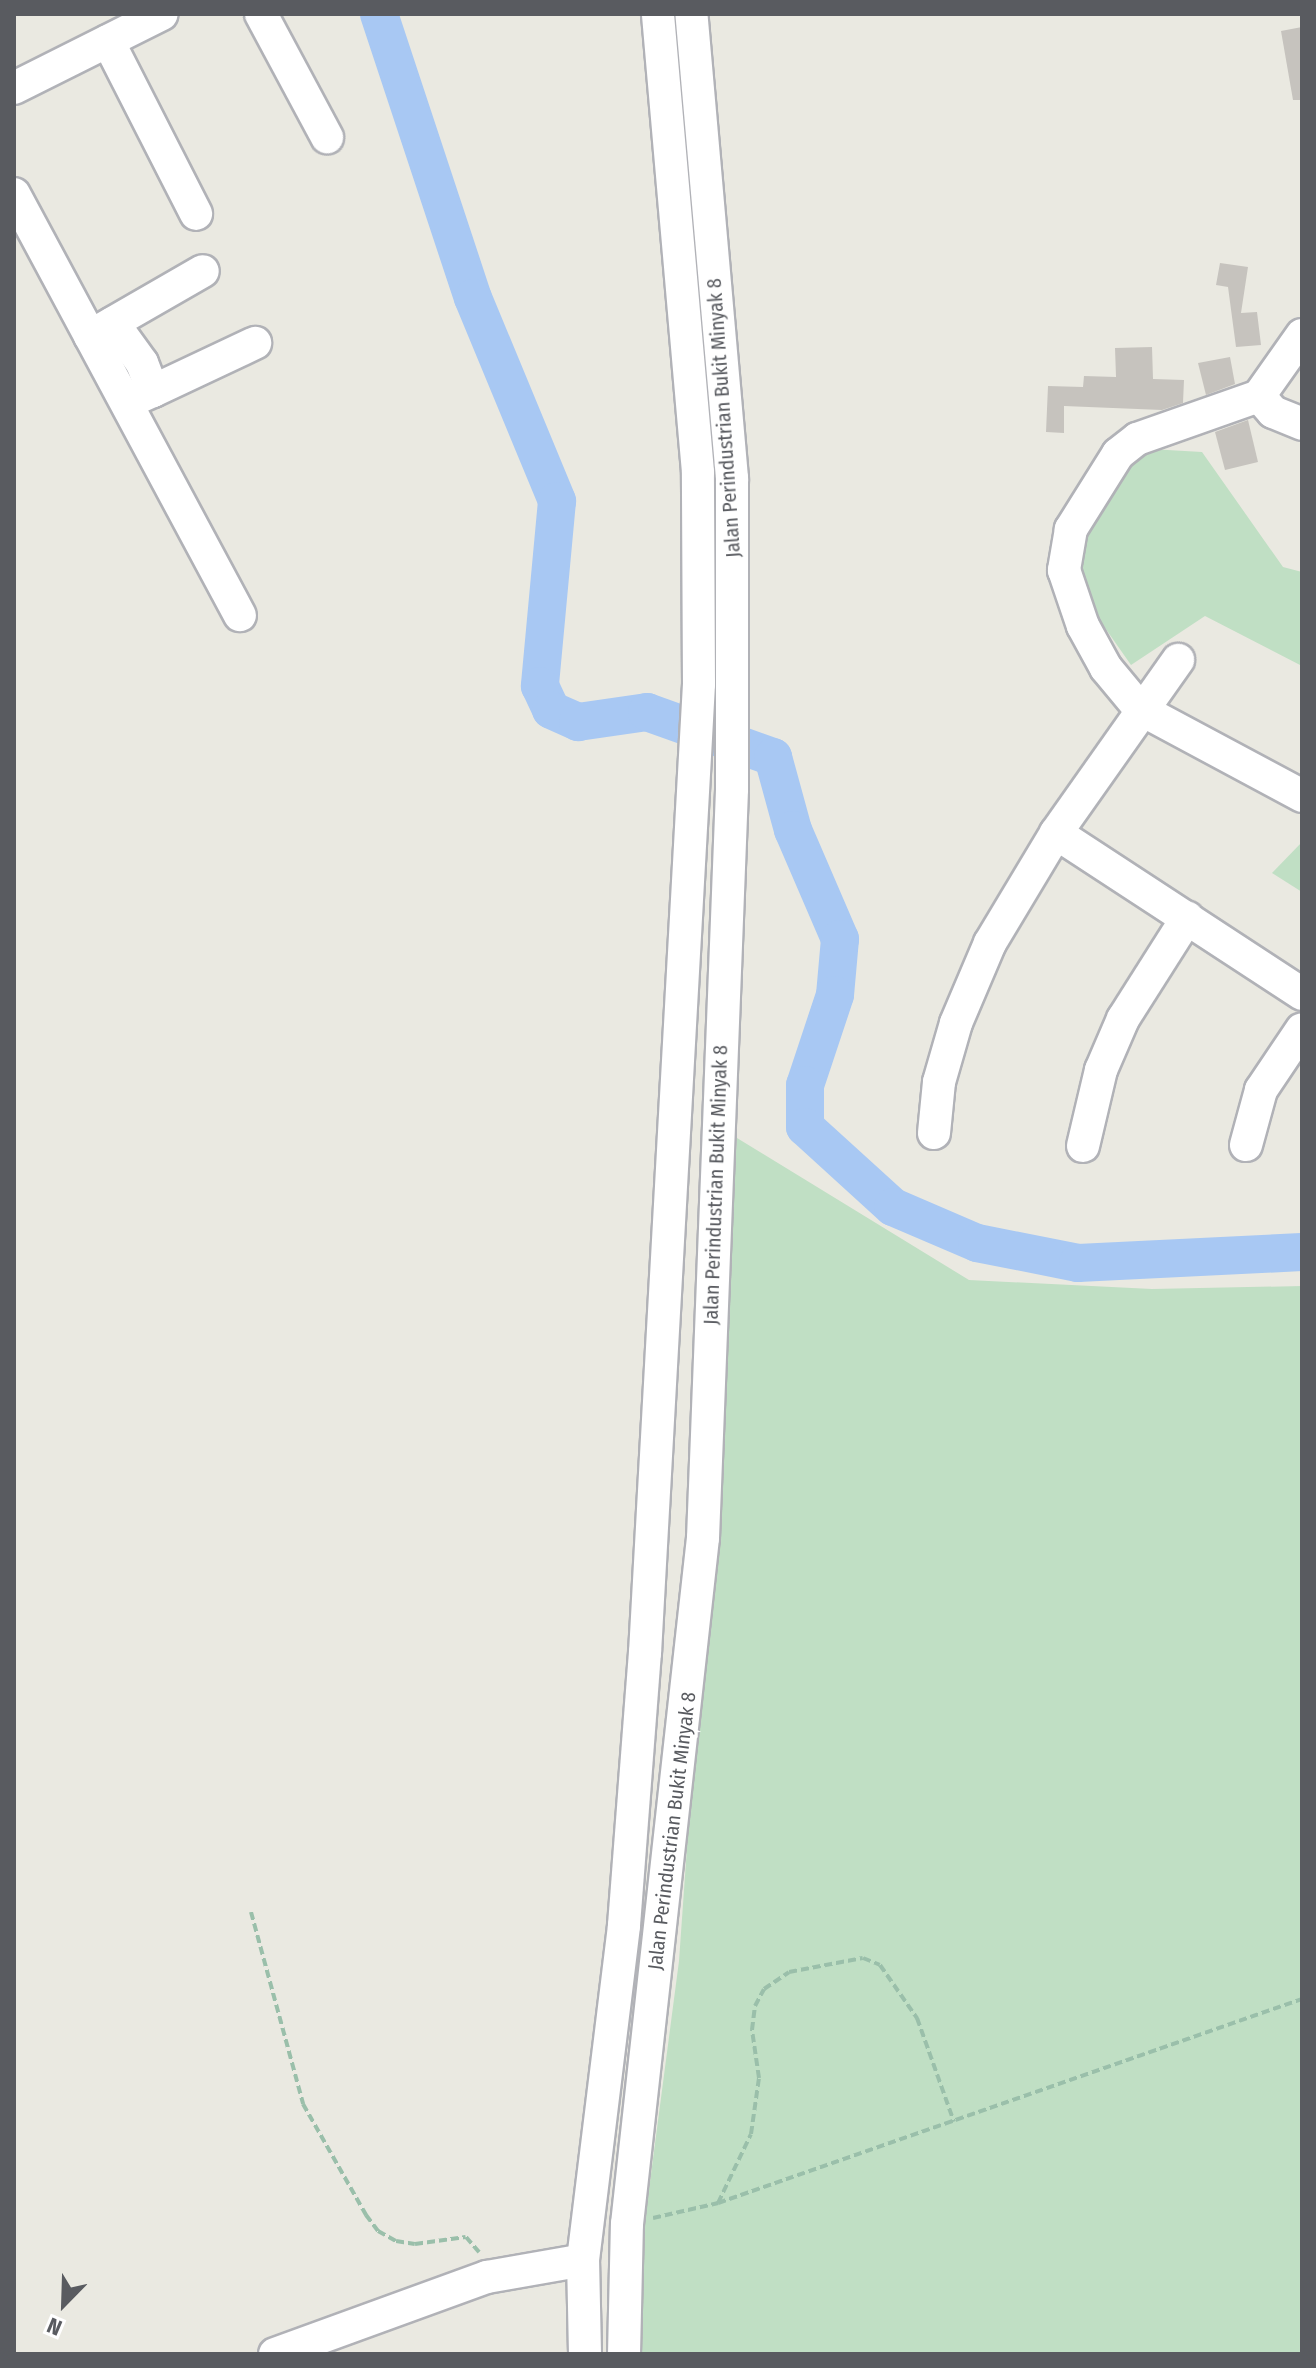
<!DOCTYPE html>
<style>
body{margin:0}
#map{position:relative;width:1316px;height:2368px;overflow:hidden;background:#eae9e1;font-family:"Fira Sans Condensed",sans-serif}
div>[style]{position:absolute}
.green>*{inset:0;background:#c0dfc4}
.river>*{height:38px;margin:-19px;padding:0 19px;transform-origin:19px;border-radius:19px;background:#a8c8f3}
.building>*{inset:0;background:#c6c3be}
.path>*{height:4px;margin-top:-2px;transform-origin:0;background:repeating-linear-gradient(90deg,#9abfaa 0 8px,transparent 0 12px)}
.roads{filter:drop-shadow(2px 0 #b1b2b7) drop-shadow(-2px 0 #b1b2b7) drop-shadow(0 2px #b1b2b7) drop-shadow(0 -2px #b1b2b7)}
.minor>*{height:32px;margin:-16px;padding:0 16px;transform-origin:16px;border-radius:16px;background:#fff}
span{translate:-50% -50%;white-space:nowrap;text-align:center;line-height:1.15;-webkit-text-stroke:6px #fff;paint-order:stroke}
.street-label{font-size:20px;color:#595b60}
.frame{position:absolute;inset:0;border:16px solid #595b60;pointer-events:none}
.north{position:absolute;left:24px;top:2264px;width:80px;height:80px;-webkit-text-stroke:6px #fff;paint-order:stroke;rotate:203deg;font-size:22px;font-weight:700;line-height:32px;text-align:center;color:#595b60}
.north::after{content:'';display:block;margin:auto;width:28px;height:36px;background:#595b60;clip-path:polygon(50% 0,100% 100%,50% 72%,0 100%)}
</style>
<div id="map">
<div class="green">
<i style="clip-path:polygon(1150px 449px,1202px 452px,1283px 567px,1302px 572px,1302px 666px,1205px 616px,1131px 665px,1082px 595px,1075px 563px,1083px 535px,1123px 466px)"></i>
<i style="clip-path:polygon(1302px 842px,1302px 892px,1272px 873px)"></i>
<i style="clip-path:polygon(737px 1138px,969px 1280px,1152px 1289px,1302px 1286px,1302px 2354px,641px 2354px,633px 2311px,679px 1961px)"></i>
</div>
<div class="river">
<i style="left:379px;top:14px;width:299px;rotate:71.7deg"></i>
<i style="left:473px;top:298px;width:220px;rotate:67.5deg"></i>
<i style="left:557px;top:501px;width:186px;rotate:95.3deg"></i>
<i style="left:540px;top:686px;width:26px;rotate:65deg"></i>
<i style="left:551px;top:710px;width:30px;rotate:24deg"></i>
<i style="left:578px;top:722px;width:70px;rotate:-8.2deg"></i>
<i style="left:647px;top:712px;width:134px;rotate:19.7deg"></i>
<i style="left:773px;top:757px;width:76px;rotate:74.7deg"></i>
<i style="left:793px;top:830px;width:119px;rotate:66.7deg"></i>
<i style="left:840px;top:939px;width:56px;rotate:95.1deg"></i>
<i style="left:835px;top:995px;width:95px;rotate:108.4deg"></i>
<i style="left:805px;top:1085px;width:42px;rotate:90deg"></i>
<i style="left:805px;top:1127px;width:119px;rotate:42.3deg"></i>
<i style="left:893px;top:1207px;width:91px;rotate:23.2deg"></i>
<i style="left:977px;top:1243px;width:103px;rotate:11.2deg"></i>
<i style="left:1078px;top:1263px;width:224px;rotate:-2.8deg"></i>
</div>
<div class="building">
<i style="clip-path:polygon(1302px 27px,1302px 100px,1293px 100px,1281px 31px)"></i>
<i style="clip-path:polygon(1220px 263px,1248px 267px,1241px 313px,1257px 312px,1261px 345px,1236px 347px,1228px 287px,1216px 285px)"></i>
<i style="clip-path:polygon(1152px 347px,1153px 379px,1184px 380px,1183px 403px,1162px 410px,1064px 406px,1064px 433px,1046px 432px,1048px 386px,1083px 387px,1084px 376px,1116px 377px,1115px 348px)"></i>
<i style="clip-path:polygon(1230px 357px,1235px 384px,1206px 395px,1198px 363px)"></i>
<i style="clip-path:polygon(1248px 420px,1258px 462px,1225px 470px,1215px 432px)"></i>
</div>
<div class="path">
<i style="left:251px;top:1912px;width:199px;rotate:74.8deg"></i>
<i style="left:303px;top:2104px;width:128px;rotate:60.4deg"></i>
<i style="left:366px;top:2215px;width:20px;rotate:53deg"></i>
<i style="left:378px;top:2231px;width:21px;rotate:29deg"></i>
<i style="left:396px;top:2241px;width:19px;rotate:9deg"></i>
<i style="left:415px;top:2244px;width:51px;rotate:-7.8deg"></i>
<i style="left:466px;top:2237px;width:20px;rotate:49deg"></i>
<i style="left:718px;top:2203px;width:76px;rotate:-64.4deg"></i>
<i style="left:751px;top:2134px;width:57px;rotate:-81.9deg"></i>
<i style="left:759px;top:2078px;width:49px;rotate:-98.3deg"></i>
<i style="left:752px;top:2030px;width:24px;rotate:-83deg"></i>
<i style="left:755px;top:2006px;width:19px;rotate:-62deg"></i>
<i style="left:764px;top:1989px;width:30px;rotate:-34deg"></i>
<i style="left:789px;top:1972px;width:75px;rotate:-10.7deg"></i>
<i style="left:863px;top:1958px;width:18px;rotate:22deg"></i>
<i style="left:880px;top:1965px;width:65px;rotate:55.1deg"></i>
<i style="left:917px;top:2018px;width:110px;rotate:70.4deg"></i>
<i style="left:653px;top:2218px;width:67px;rotate:-13deg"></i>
<i style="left:718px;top:2203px;width:619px;rotate:-19.26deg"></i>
</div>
<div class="roads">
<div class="minor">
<i style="left:261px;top:14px;width:140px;rotate:61.8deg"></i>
<i style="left:108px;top:41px;width:194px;rotate:63deg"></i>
<i style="left:14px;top:88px;width:165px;rotate:-26.6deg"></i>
<i style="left:14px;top:194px;width:478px;rotate:61.8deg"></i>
<i style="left:113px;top:323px;width:49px;rotate:54.1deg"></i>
<i style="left:142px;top:363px;width:30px;rotate:69deg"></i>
<i style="left:153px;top:391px;width:22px;rotate:156deg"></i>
<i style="left:1302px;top:335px;width:75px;rotate:125.2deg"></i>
<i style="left:1259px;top:396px;width:129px;rotate:160.6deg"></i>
<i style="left:1137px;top:439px;width:24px;rotate:142deg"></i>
<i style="left:1118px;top:454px;width:89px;rotate:122.1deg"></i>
<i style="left:1071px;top:529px;width:42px;rotate:99.7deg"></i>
<i style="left:1064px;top:570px;width:59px;rotate:71.3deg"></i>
<i style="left:1083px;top:626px;width:48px;rotate:61.3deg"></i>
<i style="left:1106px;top:668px;width:53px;rotate:50.3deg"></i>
<i style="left:1140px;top:709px;width:184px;rotate:28.2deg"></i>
<i style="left:90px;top:336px;width:130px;rotate:-29.9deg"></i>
<i style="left:153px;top:391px;width:113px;rotate:-25.2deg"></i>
<i style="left:1259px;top:396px;width:21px;rotate:49deg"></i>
<i style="left:1273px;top:412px;width:31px;rotate:22deg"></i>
<i style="left:1056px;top:833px;width:294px;rotate:33.2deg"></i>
<i style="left:934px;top:1133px;width:51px;rotate:-84.4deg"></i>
<i style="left:939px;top:1082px;width:61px;rotate:-73.9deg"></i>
<i style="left:956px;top:1023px;width:87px;rotate:-67deg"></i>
<i style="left:990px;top:943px;width:128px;rotate:-59deg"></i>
<i style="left:1056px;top:833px;width:212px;rotate:-54.8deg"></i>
<i style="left:1246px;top:1145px;width:57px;rotate:-74.7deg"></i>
<i style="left:1261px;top:1090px;width:73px;rotate:-56.1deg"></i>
<i style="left:1083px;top:1146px;width:78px;rotate:-76.7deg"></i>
<i style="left:1101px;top:1070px;width:56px;rotate:-66.7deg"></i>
<i style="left:1123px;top:1019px;width:120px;rotate:-57.6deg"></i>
<i style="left:275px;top:2354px;width:226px;rotate:-20deg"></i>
<i style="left:487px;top:2277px;width:97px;rotate:-10deg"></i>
<i style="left:585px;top:2354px;width:94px;rotate:-91.2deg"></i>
<i style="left:583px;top:2260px;width:337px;rotate:-83deg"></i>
<i style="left:624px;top:1925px;width:273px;rotate:-85.6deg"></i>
<i style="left:645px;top:1653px;width:971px;rotate:-86.81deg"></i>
<i style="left:699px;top:684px;width:212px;rotate:-90.3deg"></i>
<i style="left:698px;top:472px;width:460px;rotate:-95deg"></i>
<i style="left:624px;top:2354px;width:130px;rotate:-88.7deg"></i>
<i style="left:627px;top:2224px;width:690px;rotate:-83.68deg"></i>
<i style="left:703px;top:1538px;width:750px;rotate:-87.78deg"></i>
<i style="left:732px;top:789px;width:311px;rotate:-90deg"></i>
<i style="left:732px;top:478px;width:466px;rotate:-95deg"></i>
</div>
</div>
<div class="street-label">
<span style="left:724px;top:418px;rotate:-94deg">Jalan Perindustrian Bukit Minyak 8</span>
<span style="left:716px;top:1185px;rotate:-88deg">Jalan Perindustrian Bukit Minyak 8</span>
<span style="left:672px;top:1831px;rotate:-83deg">Jalan Perindustrian Bukit Minyak 8</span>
</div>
<div class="frame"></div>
<div class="north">N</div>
</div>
